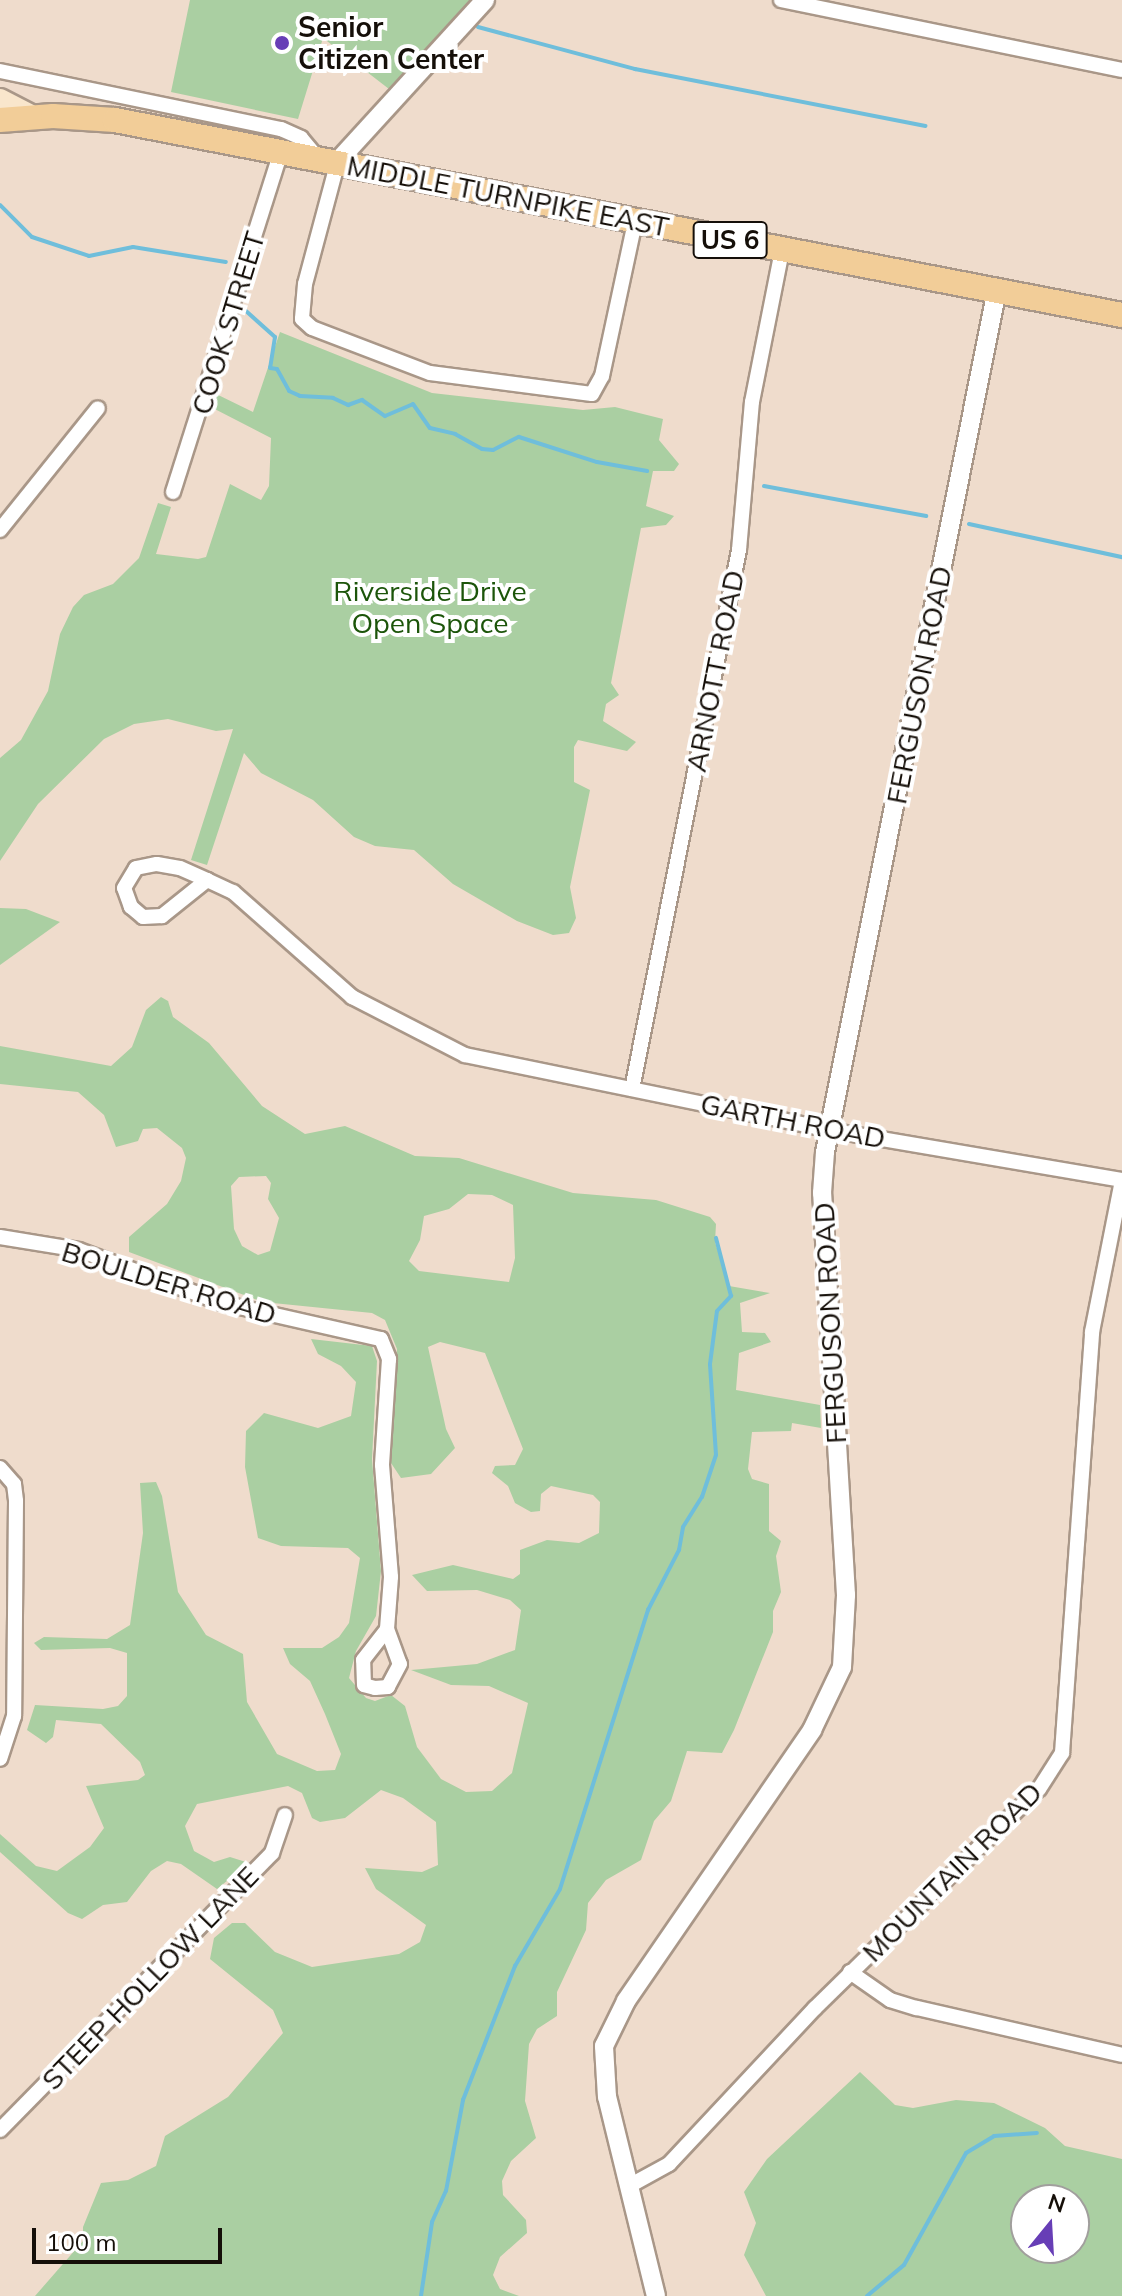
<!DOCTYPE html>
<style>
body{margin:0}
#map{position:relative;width:1122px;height:2296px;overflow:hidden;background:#efdccc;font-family:Mulish,sans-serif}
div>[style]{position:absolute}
.green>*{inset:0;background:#aacfa2}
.stream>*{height:4px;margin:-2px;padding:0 2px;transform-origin:2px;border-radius:2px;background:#6fbedb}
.roads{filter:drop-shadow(2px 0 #a99788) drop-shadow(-2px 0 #a99788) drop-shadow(0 2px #a99788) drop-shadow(0 -2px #a99788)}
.minor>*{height:14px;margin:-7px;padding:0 7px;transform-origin:7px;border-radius:7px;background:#fff}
.tertiary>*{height:18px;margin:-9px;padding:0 9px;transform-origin:9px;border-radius:9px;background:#fff}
.secondary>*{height:20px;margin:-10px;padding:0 10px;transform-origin:10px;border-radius:10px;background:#f9e6cc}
.primary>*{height:24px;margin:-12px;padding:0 12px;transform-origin:12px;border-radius:12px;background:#f2cd98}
.dots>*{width:22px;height:22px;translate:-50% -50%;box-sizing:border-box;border:4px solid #fff;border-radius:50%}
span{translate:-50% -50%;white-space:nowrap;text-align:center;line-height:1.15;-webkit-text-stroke:8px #fff;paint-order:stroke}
.shield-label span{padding:2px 6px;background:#fff;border:2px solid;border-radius:6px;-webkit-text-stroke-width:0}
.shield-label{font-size:26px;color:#150f09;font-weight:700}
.poi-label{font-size:28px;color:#150f09;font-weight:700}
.left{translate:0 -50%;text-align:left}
.street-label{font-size:28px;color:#150f09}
.park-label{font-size:28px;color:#1c550a}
.north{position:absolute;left:1010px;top:2184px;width:80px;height:80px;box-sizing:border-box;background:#fff;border:2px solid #a19f9d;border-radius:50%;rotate:18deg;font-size:22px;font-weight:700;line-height:32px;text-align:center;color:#150f09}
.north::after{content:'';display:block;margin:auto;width:28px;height:36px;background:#673eb6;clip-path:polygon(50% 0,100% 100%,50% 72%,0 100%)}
.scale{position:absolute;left:32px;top:2228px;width:190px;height:36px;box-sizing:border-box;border:4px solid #150f09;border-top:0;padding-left:10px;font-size:24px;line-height:28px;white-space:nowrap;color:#150f09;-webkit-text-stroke:6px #fff;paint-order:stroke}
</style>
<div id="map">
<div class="green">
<i style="clip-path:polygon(190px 0,471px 0,389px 89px,323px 38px,298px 119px,171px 92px)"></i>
<i style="clip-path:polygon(280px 332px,432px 393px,583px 410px,615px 407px,663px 419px,659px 440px,679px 464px,674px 471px,653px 471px,646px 506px,674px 516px,666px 525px,641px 528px,611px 683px,619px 695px,606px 704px,603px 721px,636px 742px,627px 751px,578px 740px,574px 747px,574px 782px,590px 790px,570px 887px,576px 918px,569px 933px,553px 935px,517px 921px,453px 884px,414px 850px,375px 846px,354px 837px,313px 800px,261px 773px,244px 753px,207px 865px,191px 860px,233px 729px,216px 731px,168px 719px,134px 724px,104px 739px,38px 804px,0 861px,0 758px,21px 740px,48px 691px,60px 634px,73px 607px,84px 595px,113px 584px,139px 558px,158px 503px,171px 507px,156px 554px,198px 559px,206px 557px,230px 484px,261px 500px,269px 486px,271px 438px,205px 404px,210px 391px,253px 412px)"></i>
<i style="clip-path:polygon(0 908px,26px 909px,60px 922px,0 965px)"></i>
<i style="clip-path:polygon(evenodd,161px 997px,168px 1001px,173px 1017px,209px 1043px,262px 1106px,305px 1134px,345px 1126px,415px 1156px,459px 1158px,573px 1193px,656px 1200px,710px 1217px,716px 1224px,715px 1242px,729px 1286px,770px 1293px,740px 1303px,742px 1332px,765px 1333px,771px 1342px,739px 1353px,736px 1390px,820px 1405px,821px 1428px,792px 1423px,791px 1431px,752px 1432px,748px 1469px,752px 1479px,769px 1484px,769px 1531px,781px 1541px,776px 1556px,781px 1592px,773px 1611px,773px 1632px,734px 1730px,722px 1753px,687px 1751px,671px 1801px,654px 1821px,641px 1860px,606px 1880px,588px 1903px,586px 1930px,557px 1992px,557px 2016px,537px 2029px,529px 2044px,525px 2101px,536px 2138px,511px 2161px,502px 2181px,503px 2195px,526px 2220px,527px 2233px,500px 2257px,493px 2275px,500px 2289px,519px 2296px,35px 2296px,83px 2241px,83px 2227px,101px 2183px,128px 2180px,156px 2166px,165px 2136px,228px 2097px,283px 2033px,273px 2010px,210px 1959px,214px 1938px,232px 1923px,245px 1923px,275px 1952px,312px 1967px,399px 1954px,420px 1942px,426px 1925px,376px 1889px,365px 1868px,422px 1872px,438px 1865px,436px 1822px,403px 1798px,381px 1790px,345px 1818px,320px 1822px,312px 1818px,302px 1793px,288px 1786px,197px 1804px,185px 1826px,194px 1851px,214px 1862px,230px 1857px,249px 1863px,217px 1889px,181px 1864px,167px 1861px,151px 1871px,127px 1902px,103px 1905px,82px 1919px,68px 1913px,0 1852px,0 1834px,36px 1866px,57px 1871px,90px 1847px,104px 1828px,86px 1786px,138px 1780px,145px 1775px,140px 1762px,101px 1724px,56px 1720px,53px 1737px,46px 1743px,27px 1730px,35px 1705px,103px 1709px,118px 1706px,127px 1696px,127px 1653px,110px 1648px,41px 1650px,34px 1643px,44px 1637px,107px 1639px,130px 1625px,143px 1533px,140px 1483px,156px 1482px,162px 1496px,178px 1592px,206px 1635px,243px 1654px,247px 1702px,277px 1754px,317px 1771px,335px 1770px,341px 1754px,325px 1714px,310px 1681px,290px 1664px,283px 1648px,322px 1648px,339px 1637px,349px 1623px,360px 1558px,348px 1548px,281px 1546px,258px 1538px,245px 1467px,246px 1431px,264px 1413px,318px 1428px,351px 1416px,356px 1382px,341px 1366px,318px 1354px,311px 1339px,372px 1346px,377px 1361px,372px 1459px,381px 1571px,376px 1616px,356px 1651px,349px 1678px,366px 1698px,375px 1701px,391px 1695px,405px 1706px,417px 1747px,441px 1779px,466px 1792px,492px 1791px,512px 1773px,528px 1703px,489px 1686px,451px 1685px,411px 1670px,477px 1664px,515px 1650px,521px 1610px,510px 1600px,477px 1590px,427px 1591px,412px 1575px,453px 1565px,513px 1579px,520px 1574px,520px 1550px,547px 1540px,579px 1543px,599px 1533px,600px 1502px,593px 1495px,551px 1486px,541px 1494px,540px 1511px,531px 1512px,515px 1503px,508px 1486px,492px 1473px,495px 1466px,515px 1465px,523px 1449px,485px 1353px,440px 1342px,428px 1347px,446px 1429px,455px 1448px,431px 1474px,401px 1478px,391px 1463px,397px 1349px,385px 1320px,372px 1313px,263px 1302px,129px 1252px,129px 1237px,167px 1204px,181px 1181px,186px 1158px,182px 1148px,157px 1128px,143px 1129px,138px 1141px,116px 1147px,104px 1115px,78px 1092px,0 1084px,0 1046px,111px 1066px,132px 1047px,146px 1010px,161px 997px,266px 1176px,271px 1183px,268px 1199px,279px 1218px,270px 1251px,258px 1255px,242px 1246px,234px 1229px,231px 1186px,239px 1177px,266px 1176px,161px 997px,468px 1194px,492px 1195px,513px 1205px,515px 1258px,509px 1282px,419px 1271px,409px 1261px,420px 1240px,424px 1216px,449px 1209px,468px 1194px)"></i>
<i style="clip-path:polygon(evenodd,860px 2072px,895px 2105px,913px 2108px,956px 2100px,994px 2103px,1045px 2128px,1065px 2146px,1122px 2159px,1122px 2296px,766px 2296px,744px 2255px,756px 2223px,744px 2192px,767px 2159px,860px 2072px,1026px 2200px,1074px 2200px,1074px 2248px,1026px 2248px,1026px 2200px)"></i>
</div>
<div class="stream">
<i style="left:478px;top:27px;width:163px;rotate:15deg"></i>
<i style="left:635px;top:69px;width:296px;rotate:11.1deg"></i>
<i style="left:0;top:205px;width:45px;rotate:45deg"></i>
<i style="left:32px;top:237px;width:60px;rotate:18.4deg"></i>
<i style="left:89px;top:256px;width:45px;rotate:-11.6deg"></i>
<i style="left:133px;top:247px;width:94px;rotate:9.2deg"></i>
<i style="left:246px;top:311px;width:39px;rotate:42deg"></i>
<i style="left:275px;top:337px;width:31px;rotate:99deg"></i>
<i style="left:270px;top:368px;width:7px;rotate:8deg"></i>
<i style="left:277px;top:369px;width:25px;rotate:61deg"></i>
<i style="left:289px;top:391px;width:12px;rotate:24deg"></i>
<i style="left:300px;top:396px;width:33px;rotate:3deg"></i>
<i style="left:333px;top:398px;width:17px;rotate:25deg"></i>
<i style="left:348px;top:405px;width:15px;rotate:-20deg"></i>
<i style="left:362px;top:400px;width:28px;rotate:35deg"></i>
<i style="left:385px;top:416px;width:30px;rotate:-23deg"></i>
<i style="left:413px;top:404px;width:29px;rotate:55deg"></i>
<i style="left:430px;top:428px;width:26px;rotate:13deg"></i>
<i style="left:455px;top:434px;width:31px;rotate:29deg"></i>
<i style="left:482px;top:449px;width:11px;rotate:5deg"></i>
<i style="left:493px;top:450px;width:29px;rotate:-27deg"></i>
<i style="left:519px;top:437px;width:82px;rotate:17.8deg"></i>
<i style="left:597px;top:462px;width:51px;rotate:10.2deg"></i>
<i style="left:764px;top:486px;width:165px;rotate:10.5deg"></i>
<i style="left:969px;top:524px;width:157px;rotate:12.2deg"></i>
<i style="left:421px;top:2296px;width:75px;rotate:-81.5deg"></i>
<i style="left:432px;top:2222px;width:34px;rotate:-66deg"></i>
<i style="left:446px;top:2191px;width:93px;rotate:-79.4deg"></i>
<i style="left:463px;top:2100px;width:144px;rotate:-68.8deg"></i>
<i style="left:515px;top:1966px;width:89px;rotate:-59.7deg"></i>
<i style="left:560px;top:1889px;width:293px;rotate:-72.5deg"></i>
<i style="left:648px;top:1610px;width:68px;rotate:-62.7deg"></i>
<i style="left:679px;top:1550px;width:23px;rotate:-80deg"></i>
<i style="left:683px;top:1527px;width:36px;rotate:-58deg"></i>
<i style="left:702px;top:1497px;width:44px;rotate:-71.6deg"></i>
<i style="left:716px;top:1455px;width:91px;rotate:-93.8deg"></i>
<i style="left:710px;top:1364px;width:53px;rotate:-82.5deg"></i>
<i style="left:717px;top:1311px;width:21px;rotate:-47deg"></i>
<i style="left:731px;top:1296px;width:60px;rotate:-104.5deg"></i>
<i style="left:867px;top:2296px;width:48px;rotate:-40deg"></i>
<i style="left:904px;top:2265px;width:128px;rotate:-61deg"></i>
<i style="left:966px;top:2153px;width:33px;rotate:-31deg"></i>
<i style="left:994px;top:2136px;width:43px;rotate:-4deg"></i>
</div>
<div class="roads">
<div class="minor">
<i style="left:781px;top:0;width:348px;rotate:11.6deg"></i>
<i style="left:0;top:71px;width:287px;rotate:11.7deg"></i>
<i style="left:281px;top:129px;width:22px;rotate:24deg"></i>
<i style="left:301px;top:138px;width:26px;rotate:50deg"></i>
<i style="left:338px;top:161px;width:127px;rotate:105deg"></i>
<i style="left:305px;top:284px;width:35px;rotate:95deg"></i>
<i style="left:302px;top:319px;width:13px;rotate:42deg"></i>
<i style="left:312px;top:328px;width:126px;rotate:20.9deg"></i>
<i style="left:430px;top:373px;width:163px;rotate:7.4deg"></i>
<i style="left:592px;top:394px;width:21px;rotate:-61deg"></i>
<i style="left:602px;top:376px;width:157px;rotate:-77.9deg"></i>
<i style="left:173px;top:492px;width:357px;rotate:-72.4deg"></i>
<i style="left:0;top:530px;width:156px;rotate:-51.2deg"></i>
<i style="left:207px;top:880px;width:58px;rotate:141.3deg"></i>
<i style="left:162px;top:916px;width:19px;rotate:177deg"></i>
<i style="left:143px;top:917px;width:16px;rotate:-140deg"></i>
<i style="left:131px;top:907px;width:20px;rotate:-110deg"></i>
<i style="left:124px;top:888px;width:23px;rotate:-59deg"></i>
<i style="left:136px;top:868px;width:21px;rotate:-11deg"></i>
<i style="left:157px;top:864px;width:23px;rotate:10deg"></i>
<i style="left:180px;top:868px;width:30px;rotate:24deg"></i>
<i style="left:207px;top:880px;width:29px;rotate:25deg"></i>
<i style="left:233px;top:892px;width:159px;rotate:41.4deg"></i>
<i style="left:352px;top:997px;width:127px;rotate:27.2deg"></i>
<i style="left:465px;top:1055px;width:372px;rotate:11.6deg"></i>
<i style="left:829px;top:1130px;width:297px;rotate:9.7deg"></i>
<i style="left:632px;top:1089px;width:550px;rotate:-78.77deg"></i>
<i style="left:739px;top:550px;width:149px;rotate:-85deg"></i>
<i style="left:752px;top:402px;width:155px;rotate:-78.8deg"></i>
<i style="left:0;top:1237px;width:80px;rotate:9.3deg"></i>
<i style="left:79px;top:1250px;width:153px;rotate:20.3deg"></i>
<i style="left:222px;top:1303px;width:163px;rotate:12.8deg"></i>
<i style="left:381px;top:1339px;width:22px;rotate:68deg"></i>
<i style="left:389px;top:1359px;width:106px;rotate:93.8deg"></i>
<i style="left:382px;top:1465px;width:112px;rotate:85.4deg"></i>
<i style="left:391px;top:1577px;width:52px;rotate:94.4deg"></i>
<i style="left:387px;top:1629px;width:37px;rotate:70deg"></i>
<i style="left:400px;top:1664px;width:26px;rotate:118deg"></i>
<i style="left:388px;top:1687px;width:13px;rotate:176deg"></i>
<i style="left:375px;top:1688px;width:11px;rotate:-165deg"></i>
<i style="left:364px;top:1685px;width:25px;rotate:-92deg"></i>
<i style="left:363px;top:1660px;width:39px;rotate:-52deg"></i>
<i style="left:0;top:1468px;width:21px;rotate:49deg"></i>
<i style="left:14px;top:1484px;width:17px;rotate:83deg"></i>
<i style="left:16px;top:1501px;width:215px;rotate:90.5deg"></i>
<i style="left:14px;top:1716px;width:45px;rotate:108deg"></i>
<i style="left:850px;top:1972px;width:49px;rotate:35deg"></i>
<i style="left:890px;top:2000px;width:28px;rotate:17deg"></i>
<i style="left:917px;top:2008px;width:210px;rotate:12.9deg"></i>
<i style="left:0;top:2130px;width:388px;rotate:-45.5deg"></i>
<i style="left:272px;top:1853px;width:40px;rotate:-71.1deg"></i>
<i style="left:629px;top:2186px;width:46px;rotate:-28.8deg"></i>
<i style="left:669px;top:2164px;width:214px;rotate:-46.9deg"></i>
<i style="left:815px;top:2008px;width:313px;rotate:-44.4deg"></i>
<i style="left:1039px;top:1789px;width:43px;rotate:-57.4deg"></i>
<i style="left:1062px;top:1753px;width:422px;rotate:-85.9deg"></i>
<i style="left:1092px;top:1332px;width:154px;rotate:-78.8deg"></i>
</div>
<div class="tertiary">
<i style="left:338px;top:161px;width:218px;rotate:-47.6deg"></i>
<i style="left:656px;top:2296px;width:205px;rotate:-103.8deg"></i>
<i style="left:607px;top:2097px;width:51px;rotate:-93.4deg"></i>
<i style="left:604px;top:2046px;width:50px;rotate:-63.9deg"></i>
<i style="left:626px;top:2001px;width:329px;rotate:-55.5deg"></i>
<i style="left:812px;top:1730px;width:70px;rotate:-64.5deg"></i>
<i style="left:842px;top:1667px;width:72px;rotate:-86.8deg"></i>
<i style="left:846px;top:1595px;width:403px;rotate:-93.4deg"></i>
<i style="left:822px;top:1193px;width:41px;rotate:-85.8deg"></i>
<i style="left:825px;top:1152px;width:879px;rotate:-78.72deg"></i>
</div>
<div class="secondary">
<i style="left:0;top:99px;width:37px;rotate:27deg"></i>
</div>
<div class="primary">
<i style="left:0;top:120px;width:53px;rotate:-4.3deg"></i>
<i style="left:53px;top:116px;width:62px;rotate:3.7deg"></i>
<i style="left:115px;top:120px;width:1026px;rotate:10.96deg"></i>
</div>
</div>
<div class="dots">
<i style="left:282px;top:43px;background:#673eb6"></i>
</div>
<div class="shield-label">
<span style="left:730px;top:240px">US 6</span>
</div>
<div class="poi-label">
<span class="left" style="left:298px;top:43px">Senior<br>Citizen Center</span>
</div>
<div class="street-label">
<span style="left:508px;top:196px;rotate:11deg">MIDDLE TURNPIKE EAST</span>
<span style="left:228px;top:323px;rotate:-73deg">COOK STREET</span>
<span style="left:715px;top:671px;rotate:-79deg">ARNOTT ROAD</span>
<span style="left:919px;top:685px;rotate:-79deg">FERGUSON ROAD</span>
<span style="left:793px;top:1121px;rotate:11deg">GARTH ROAD</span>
<span style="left:169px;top:1283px;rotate:17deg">BOULDER ROAD</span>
<span style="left:830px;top:1323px;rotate:-93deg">FERGUSON ROAD</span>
<span style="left:952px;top:1872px;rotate:-45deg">MOUNTAIN ROAD</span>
<span style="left:150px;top:1978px;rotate:-46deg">STEEP HOLLOW LANE</span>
</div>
<div class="park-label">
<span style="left:430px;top:607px">Riverside Drive<br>Open Space</span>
</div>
<div class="north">N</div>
<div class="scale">100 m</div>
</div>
